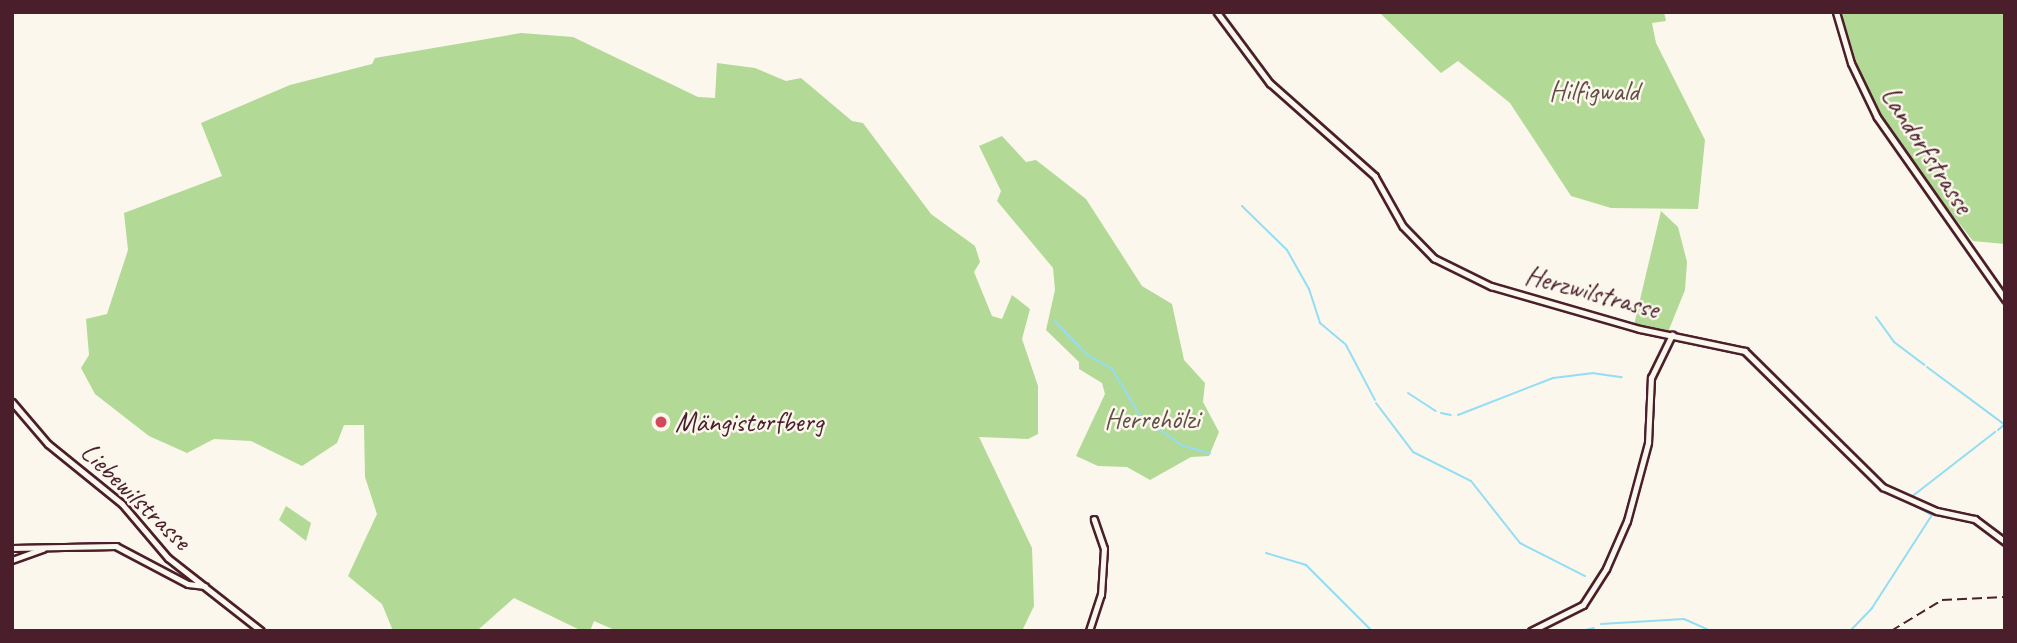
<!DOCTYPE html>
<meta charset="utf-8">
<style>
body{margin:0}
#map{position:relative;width:2017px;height:643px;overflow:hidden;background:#fbf7ec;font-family:Caveat,sans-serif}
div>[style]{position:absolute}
.green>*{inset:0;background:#b2d995}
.stream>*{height:2px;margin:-1px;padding:0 1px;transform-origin:1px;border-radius:1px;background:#93ddf5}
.roads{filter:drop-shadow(2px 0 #4a1f2b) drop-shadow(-2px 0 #4a1f2b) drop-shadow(0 2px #4a1f2b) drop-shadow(0 -2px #4a1f2b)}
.minor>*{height:4.5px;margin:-2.25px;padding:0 2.25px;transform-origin:2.25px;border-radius:2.25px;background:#fbf7ec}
.tertiary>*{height:5px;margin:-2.5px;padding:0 2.5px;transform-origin:2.5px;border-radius:2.5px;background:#fbf7ec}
.rail>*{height:2px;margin-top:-1px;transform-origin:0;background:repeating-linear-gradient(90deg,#4a1f2b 0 10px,transparent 0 15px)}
.dots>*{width:19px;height:19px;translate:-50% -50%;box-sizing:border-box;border:4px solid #fbf7ec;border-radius:50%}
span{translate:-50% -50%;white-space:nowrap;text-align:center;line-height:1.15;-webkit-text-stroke:5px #fbf7ec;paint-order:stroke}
.park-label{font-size:28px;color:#644e46}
.street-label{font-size:28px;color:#4a1f2b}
.poi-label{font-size:28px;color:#4a1f2b}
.left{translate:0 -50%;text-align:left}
.frame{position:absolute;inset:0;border:14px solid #4a1f2b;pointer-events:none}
</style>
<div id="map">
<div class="green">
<i style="clip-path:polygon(1379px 12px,1664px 12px,1666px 21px,1652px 23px,1656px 43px,1705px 140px,1698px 209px,1611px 208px,1571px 196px,1510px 103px,1458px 61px,1441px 73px)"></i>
<i style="clip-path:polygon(1841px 12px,2005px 12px,2005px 244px,1973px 241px,1900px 148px,1861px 77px)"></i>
<i style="clip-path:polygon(521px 33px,573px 37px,698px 97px,715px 98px,717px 63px,755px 68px,786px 81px,801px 78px,852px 121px,863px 123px,931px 214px,975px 246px,980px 262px,974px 272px,992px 316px,1002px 319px,1012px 295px,1030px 309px,1022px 339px,1038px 386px,1038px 434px,1028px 439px,979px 437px,1032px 548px,1034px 606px,1022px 631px,617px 631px,594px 621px,590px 631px,582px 631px,514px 598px,479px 629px,393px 631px,382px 604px,348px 576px,377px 514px,365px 477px,364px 425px,344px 425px,337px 443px,302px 466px,251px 441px,214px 439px,187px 453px,149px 436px,95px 394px,81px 368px,89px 355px,86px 319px,107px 314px,128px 250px,124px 213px,222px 176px,201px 123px,290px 85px,372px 64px,375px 58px)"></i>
<i style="clip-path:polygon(1002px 136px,1026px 162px,1036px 160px,1086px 199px,1142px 286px,1172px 304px,1184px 360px,1205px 383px,1203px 402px,1219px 432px,1209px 456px,1191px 457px,1150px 480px,1127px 467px,1098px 466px,1076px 456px,1105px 394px,1102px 383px,1079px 369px,1079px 362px,1046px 330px,1055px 290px,1053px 268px,997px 201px,1001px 191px,979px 146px)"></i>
<i style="clip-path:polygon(1661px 211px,1678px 227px,1687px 262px,1685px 290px,1668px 332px,1634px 325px)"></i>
<i style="clip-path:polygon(286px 506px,311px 523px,306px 541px,279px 520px)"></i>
</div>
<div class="stream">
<i style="left:1242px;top:206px;width:63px;rotate:44.4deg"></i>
<i style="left:1287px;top:250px;width:45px;rotate:60.6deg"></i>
<i style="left:1309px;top:289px;width:36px;rotate:72deg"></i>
<i style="left:1320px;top:323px;width:34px;rotate:40deg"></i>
<i style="left:1346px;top:345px;width:62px;rotate:62.2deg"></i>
<i style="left:1876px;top:317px;width:31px;rotate:54deg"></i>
<i style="left:1894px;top:342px;width:38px;rotate:37deg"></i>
<i style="left:1054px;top:320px;width:47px;rotate:46.7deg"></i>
<i style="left:1086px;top:354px;width:30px;rotate:30deg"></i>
<i style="left:1112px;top:369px;width:56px;rotate:58.9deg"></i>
<i style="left:1141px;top:417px;width:51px;rotate:34.6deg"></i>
<i style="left:1183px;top:446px;width:28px;rotate:15deg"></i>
<i style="left:1927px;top:367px;width:97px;rotate:36.6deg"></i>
<i style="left:1408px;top:393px;width:33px;rotate:33deg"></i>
<i style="left:1376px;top:403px;width:61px;rotate:52.9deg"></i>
<i style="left:1413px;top:452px;width:65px;rotate:26.6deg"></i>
<i style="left:1471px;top:481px;width:79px;rotate:51.7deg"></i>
<i style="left:1520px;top:543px;width:73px;rotate:26.9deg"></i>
<i style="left:1441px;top:413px;width:10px;rotate:11deg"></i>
<i style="left:1458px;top:415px;width:102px;rotate:-21.3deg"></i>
<i style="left:1553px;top:378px;width:39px;rotate:-7deg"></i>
<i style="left:1592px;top:373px;width:30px;rotate:8deg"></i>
<i style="left:1998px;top:430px;width:8px;rotate:-40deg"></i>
<i style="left:1910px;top:498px;width:108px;rotate:-37.8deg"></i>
<i style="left:1266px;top:553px;width:42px;rotate:16.7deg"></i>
<i style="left:1306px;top:565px;width:93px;rotate:45deg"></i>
<i style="left:1601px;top:624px;width:83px;rotate:-3.4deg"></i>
<i style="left:1684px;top:619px;width:30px;rotate:24deg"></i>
<i style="left:1581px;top:631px;width:13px;rotate:-13deg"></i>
<i style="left:1850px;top:631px;width:32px;rotate:-46deg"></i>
<i style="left:1872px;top:608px;width:111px;rotate:-57.2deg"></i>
<i style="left:1932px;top:515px;width:27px;rotate:-152deg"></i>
</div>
<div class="roads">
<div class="minor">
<i style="left:1217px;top:12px;width:89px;rotate:53.3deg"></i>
<i style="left:1270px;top:83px;width:140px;rotate:41.5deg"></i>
<i style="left:1375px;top:176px;width:57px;rotate:60.8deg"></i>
<i style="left:1403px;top:226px;width:45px;rotate:45.9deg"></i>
<i style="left:1434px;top:258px;width:64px;rotate:26.2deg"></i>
<i style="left:1491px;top:286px;width:155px;rotate:16.1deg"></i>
<i style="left:1640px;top:329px;width:107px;rotate:11.8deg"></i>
<i style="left:1745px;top:351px;width:194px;rotate:44.6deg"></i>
<i style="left:1883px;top:487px;width:59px;rotate:24deg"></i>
<i style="left:1937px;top:511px;width:39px;rotate:12deg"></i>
<i style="left:1975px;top:519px;width:38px;rotate:37deg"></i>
<i style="left:12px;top:548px;width:104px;rotate:-1.1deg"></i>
<i style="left:116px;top:546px;width:81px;rotate:27.8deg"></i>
<i style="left:188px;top:584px;width:17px;rotate:7deg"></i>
<i style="left:12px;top:560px;width:33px;rotate:-20deg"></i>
<i style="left:1089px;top:631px;width:38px;rotate:-72deg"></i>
<i style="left:1101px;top:595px;width:46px;rotate:-86.3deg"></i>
<i style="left:1104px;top:549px;width:31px;rotate:-109deg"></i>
<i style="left:1531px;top:631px;width:58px;rotate:-26.6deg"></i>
<i style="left:1583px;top:605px;width:43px;rotate:-57.4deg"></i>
<i style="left:1606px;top:569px;width:52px;rotate:-66.4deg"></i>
<i style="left:1627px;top:521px;width:81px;rotate:-74.9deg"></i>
<i style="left:1648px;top:443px;width:65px;rotate:-87.4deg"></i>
<i style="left:1651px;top:378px;width:48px;rotate:-64deg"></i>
</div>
<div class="tertiary">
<i style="left:1836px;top:12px;width:53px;rotate:73.6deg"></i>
<i style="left:1851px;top:63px;width:60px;rotate:64.3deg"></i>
<i style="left:1877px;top:117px;width:223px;rotate:54.9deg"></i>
<i style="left:12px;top:402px;width:55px;rotate:49.4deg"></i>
<i style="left:48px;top:444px;width:95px;rotate:39deg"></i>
<i style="left:122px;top:504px;width:71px;rotate:49.6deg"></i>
<i style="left:168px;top:558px;width:118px;rotate:38.1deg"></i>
</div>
</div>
<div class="rail">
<i style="left:1891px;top:631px;width:60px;rotate:-31.3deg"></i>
<i style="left:1942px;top:600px;width:63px;rotate:-2.7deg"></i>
</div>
<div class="dots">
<i style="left:661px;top:422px;background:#d1495b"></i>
</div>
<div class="park-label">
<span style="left:1594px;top:91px">Hilfigwald</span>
<span style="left:1152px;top:419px">Herrehölzi</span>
</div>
<div class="street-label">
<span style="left:1927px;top:150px;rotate:57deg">Landorfstrasse</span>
<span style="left:1592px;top:292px;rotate:15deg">Herzwilstrasse</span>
<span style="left:136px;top:496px;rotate:44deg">Liebewilstrasse</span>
</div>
<div class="poi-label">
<span class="left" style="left:675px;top:422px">Mängistorfberg</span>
</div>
<div class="frame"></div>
</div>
